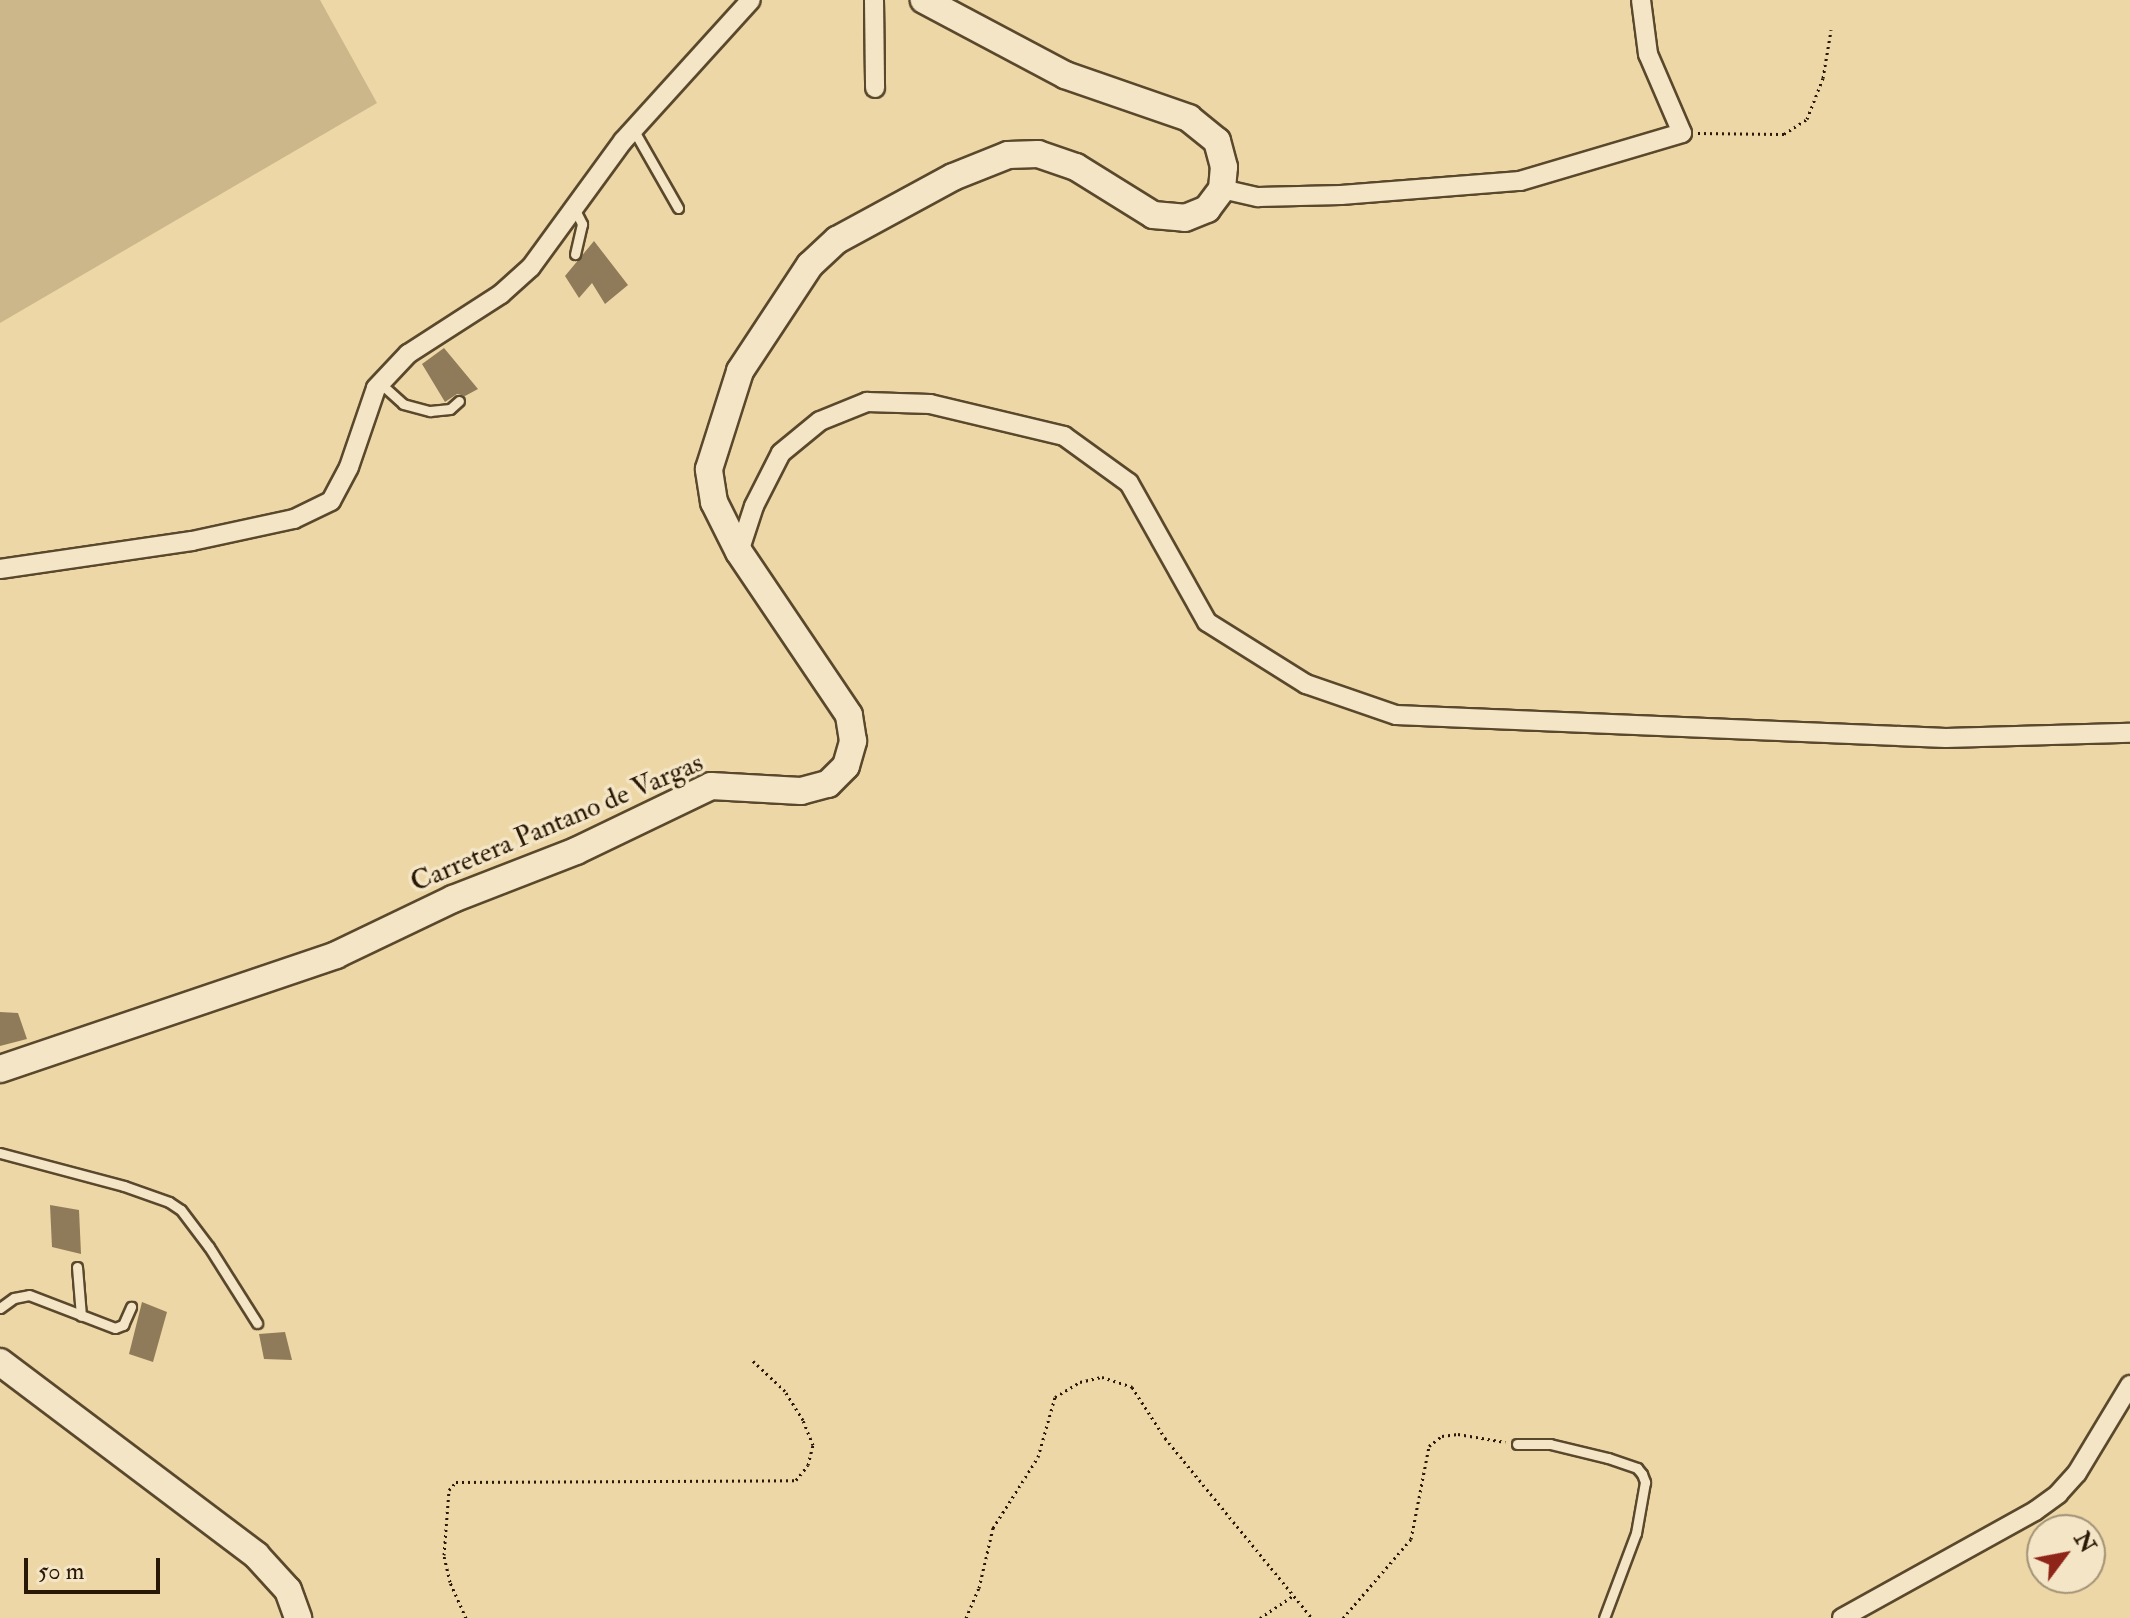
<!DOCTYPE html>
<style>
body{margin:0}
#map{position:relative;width:2130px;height:1618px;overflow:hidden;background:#edd7a6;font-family:"IM FELL Double Pica",serif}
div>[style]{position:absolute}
.green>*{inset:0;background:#ccb78b}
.building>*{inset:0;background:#8f7b59}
.path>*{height:3px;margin-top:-1.5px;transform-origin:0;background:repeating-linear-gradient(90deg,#291805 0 2px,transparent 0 6px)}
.roads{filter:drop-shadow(2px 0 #5a482d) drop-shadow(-2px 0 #5a482d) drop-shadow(0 2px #5a482d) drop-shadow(0 -2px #5a482d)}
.lane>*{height:9px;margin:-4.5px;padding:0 4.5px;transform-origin:4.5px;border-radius:4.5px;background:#f3e5c5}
.street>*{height:18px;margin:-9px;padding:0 9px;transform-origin:9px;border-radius:9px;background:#f3e5c5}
.secondary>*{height:26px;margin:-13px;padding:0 13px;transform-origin:13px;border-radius:13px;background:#f3e5c5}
span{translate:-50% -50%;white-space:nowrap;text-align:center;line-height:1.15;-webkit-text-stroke:7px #f3e5c5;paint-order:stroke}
.street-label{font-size:28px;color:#291805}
.north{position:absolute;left:2026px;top:1514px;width:80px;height:80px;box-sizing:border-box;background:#f3e5c5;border:2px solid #a29378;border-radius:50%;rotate:58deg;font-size:22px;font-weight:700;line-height:32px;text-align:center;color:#291805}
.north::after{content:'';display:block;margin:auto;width:28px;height:36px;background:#8f2418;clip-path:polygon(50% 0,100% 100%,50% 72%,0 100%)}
.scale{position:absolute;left:24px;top:1558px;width:136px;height:36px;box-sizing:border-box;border:4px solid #291805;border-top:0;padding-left:10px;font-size:24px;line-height:28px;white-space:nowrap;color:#291805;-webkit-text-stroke:6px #f3e5c5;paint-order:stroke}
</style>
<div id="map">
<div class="green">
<i style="clip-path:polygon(0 0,320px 0,377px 103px,0 323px)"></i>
</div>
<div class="building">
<i style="clip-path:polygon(594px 241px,628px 285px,605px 304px,592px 283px,579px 298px,565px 276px)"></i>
<i style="clip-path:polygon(444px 348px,478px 389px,465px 396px,457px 394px,445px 402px,422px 364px)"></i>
<i style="clip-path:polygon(0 1012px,18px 1013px,27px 1039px,0 1046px)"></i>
<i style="clip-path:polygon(50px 1205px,79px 1210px,81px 1254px,52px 1247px)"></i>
<i style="clip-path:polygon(142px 1302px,167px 1312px,153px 1362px,129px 1354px)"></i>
<i style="clip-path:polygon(285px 1332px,292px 1360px,264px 1359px,259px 1334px)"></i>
</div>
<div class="path">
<i style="left:1698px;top:133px;width:86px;rotate:0.7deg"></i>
<i style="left:1784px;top:134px;width:27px;rotate:-33deg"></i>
<i style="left:1807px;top:119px;width:44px;rotate:-68.7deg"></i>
<i style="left:1823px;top:78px;width:49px;rotate:-80.5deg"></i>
<i style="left:466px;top:1618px;width:39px;rotate:-114deg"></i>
<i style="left:450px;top:1582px;width:28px;rotate:-103deg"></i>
<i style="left:444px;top:1555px;width:65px;rotate:-85.6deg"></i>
<i style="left:449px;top:1490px;width:11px;rotate:-49deg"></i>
<i style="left:456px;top:1482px;width:340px;rotate:-0.3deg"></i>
<i style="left:796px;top:1480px;width:19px;rotate:-51deg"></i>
<i style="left:808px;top:1465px;width:21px;rotate:-76deg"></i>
<i style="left:813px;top:1445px;width:27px;rotate:-112deg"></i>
<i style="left:803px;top:1420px;width:34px;rotate:-122deg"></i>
<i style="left:785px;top:1391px;width:44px;rotate:-136.8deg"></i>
<i style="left:966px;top:1618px;width:33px;rotate:-67deg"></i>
<i style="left:979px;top:1588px;width:62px;rotate:-76.9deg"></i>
<i style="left:993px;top:1528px;width:84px;rotate:-57.6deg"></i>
<i style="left:1038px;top:1457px;width:62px;rotate:-74.2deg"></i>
<i style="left:1055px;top:1397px;width:29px;rotate:-31deg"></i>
<i style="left:1080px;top:1382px;width:23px;rotate:-13deg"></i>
<i style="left:1102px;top:1377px;width:32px;rotate:18deg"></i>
<i style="left:1132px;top:1387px;width:61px;rotate:57.1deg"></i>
<i style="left:1165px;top:1438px;width:232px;rotate:50.8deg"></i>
<i style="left:1260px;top:1618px;width:40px;rotate:-34deg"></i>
<i style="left:1343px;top:1618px;width:104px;rotate:-49.3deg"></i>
<i style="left:1411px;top:1539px;width:95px;rotate:-79deg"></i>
<i style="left:1429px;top:1446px;width:16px;rotate:-38deg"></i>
<i style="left:1442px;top:1436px;width:16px;rotate:-7deg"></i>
<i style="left:1458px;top:1434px;width:48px;rotate:9.7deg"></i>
</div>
<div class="roads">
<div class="lane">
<i style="left:633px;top:129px;width:91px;rotate:60.3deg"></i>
<i style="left:574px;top:208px;width:18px;rotate:63deg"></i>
<i style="left:582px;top:224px;width:31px;rotate:103deg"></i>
<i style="left:380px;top:383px;width:31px;rotate:42deg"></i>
<i style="left:403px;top:404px;width:28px;rotate:15deg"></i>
<i style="left:430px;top:411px;width:20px;rotate:-6deg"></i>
<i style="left:450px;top:409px;width:12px;rotate:-42deg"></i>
<i style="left:0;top:1153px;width:128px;rotate:14.9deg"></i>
<i style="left:124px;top:1186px;width:48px;rotate:19.6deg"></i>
<i style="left:169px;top:1202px;width:14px;rotate:34deg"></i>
<i style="left:181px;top:1210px;width:46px;rotate:52.9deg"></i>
<i style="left:209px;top:1247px;width:90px;rotate:57.7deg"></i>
<i style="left:77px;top:1267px;width:49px;rotate:85.3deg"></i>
<i style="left:0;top:1308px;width:17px;rotate:-36deg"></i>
<i style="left:14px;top:1298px;width:15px;rotate:-11deg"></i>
<i style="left:29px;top:1295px;width:92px;rotate:21deg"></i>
<i style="left:115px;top:1328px;width:9px;rotate:-21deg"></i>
<i style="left:123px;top:1325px;width:20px;rotate:-66deg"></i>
<i style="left:1517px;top:1444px;width:33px"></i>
<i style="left:1550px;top:1444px;width:60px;rotate:13.6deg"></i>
<i style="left:1608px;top:1458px;width:31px;rotate:19deg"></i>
<i style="left:1637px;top:1468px;width:8px;rotate:50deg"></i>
<i style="left:1642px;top:1474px;width:9px;rotate:69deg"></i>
<i style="left:1645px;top:1482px;width:52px;rotate:100deg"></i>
<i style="left:1636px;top:1533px;width:91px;rotate:110.6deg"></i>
</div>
<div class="street">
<i style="left:874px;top:0;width:88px;rotate:89.3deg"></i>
<i style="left:1222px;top:189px;width:37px;rotate:13deg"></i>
<i style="left:1258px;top:197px;width:83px;rotate:-1.4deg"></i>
<i style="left:1341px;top:195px;width:180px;rotate:-4.5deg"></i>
<i style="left:1520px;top:181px;width:169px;rotate:-16.5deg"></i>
<i style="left:1682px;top:133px;width:86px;rotate:-113.3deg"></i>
<i style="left:1648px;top:54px;width:54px;rotate:-97.4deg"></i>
<i style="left:739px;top:552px;width:48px;rotate:-71.9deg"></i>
<i style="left:754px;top:506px;width:59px;rotate:-63deg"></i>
<i style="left:781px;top:453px;width:50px;rotate:-39.4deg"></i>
<i style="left:820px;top:421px;width:51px;rotate:-22deg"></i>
<i style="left:867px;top:402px;width:63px;rotate:1.8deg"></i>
<i style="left:930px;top:404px;width:138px;rotate:13.4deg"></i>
<i style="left:1064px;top:436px;width:80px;rotate:35.9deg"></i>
<i style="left:1129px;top:483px;width:159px;rotate:60.7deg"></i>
<i style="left:1207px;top:622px;width:117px;rotate:32.1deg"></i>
<i style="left:1306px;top:684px;width:95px;rotate:19deg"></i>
<i style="left:1396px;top:715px;width:550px;rotate:2.39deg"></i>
<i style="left:1946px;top:738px;width:184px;rotate:-1.6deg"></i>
<i style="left:0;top:569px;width:194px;rotate:-8.3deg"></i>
<i style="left:192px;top:541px;width:104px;rotate:-12.2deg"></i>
<i style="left:294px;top:519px;width:41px;rotate:-25.9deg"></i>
<i style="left:331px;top:501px;width:38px;rotate:-62deg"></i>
<i style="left:349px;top:467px;width:83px;rotate:-71.1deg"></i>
<i style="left:376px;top:388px;width:47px;rotate:-46.7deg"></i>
<i style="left:408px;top:354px;width:111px;rotate:-32.8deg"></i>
<i style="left:501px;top:294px;width:40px;rotate:-42deg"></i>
<i style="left:531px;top:267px;width:156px;rotate:-53.9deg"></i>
<i style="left:623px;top:141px;width:190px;rotate:-47.8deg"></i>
<i style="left:1842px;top:1618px;width:221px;rotate:-29deg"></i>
<i style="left:2035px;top:1511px;width:29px;rotate:-36deg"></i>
<i style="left:2058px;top:1494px;width:28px;rotate:-48deg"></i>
<i style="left:2077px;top:1473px;width:103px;rotate:-58.9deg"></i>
</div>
<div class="secondary">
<i style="left:0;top:1069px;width:355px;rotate:-18.7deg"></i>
<i style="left:336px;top:955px;width:130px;rotate:-25.6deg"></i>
<i style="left:453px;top:899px;width:132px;rotate:-21.3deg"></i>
<i style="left:576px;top:851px;width:150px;rotate:-25.7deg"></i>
<i style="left:711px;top:786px;width:90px;rotate:3.2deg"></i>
<i style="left:801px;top:791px;width:28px;rotate:-15deg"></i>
<i style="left:828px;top:784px;width:25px;rotate:-45deg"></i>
<i style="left:846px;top:766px;width:26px;rotate:-74deg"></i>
<i style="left:853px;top:741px;width:26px;rotate:-99deg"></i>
<i style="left:849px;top:715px;width:197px;rotate:-124deg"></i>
<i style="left:739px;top:552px;width:56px;rotate:-116.6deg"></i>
<i style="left:714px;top:502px;width:33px;rotate:-99deg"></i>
<i style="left:709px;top:469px;width:103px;rotate:-72.4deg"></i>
<i style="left:740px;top:371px;width:127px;rotate:-56.6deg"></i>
<i style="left:810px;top:265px;width:37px;rotate:-43deg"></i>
<i style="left:837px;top:240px;width:132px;rotate:-28.5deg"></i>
<i style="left:953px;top:177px;width:59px;rotate:-21.8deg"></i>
<i style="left:1008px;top:155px;width:30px;rotate:-2deg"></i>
<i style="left:1038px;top:154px;width:40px;rotate:18.9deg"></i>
<i style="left:1076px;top:167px;width:91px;rotate:31.9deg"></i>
<i style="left:1153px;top:215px;width:32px;rotate:5deg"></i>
<i style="left:1185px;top:218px;width:24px;rotate:-22deg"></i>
<i style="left:1207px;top:209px;width:25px;rotate:-53deg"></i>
<i style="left:1222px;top:189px;width:22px;rotate:-85deg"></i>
<i style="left:1224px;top:167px;width:27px;rotate:-105deg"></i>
<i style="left:1217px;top:141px;width:36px;rotate:-141deg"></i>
<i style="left:1189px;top:118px;width:131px;rotate:-160.9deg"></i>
<i style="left:1065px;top:75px;width:160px;rotate:-152deg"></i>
<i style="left:0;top:1362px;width:321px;rotate:37deg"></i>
<i style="left:256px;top:1555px;width:47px;rotate:47.6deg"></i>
<i style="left:288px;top:1590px;width:30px;rotate:70deg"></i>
</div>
</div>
<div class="street-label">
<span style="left:557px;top:823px;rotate:-23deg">Carretera Pantano de Vargas</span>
</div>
<div class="north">N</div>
<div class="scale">50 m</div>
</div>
